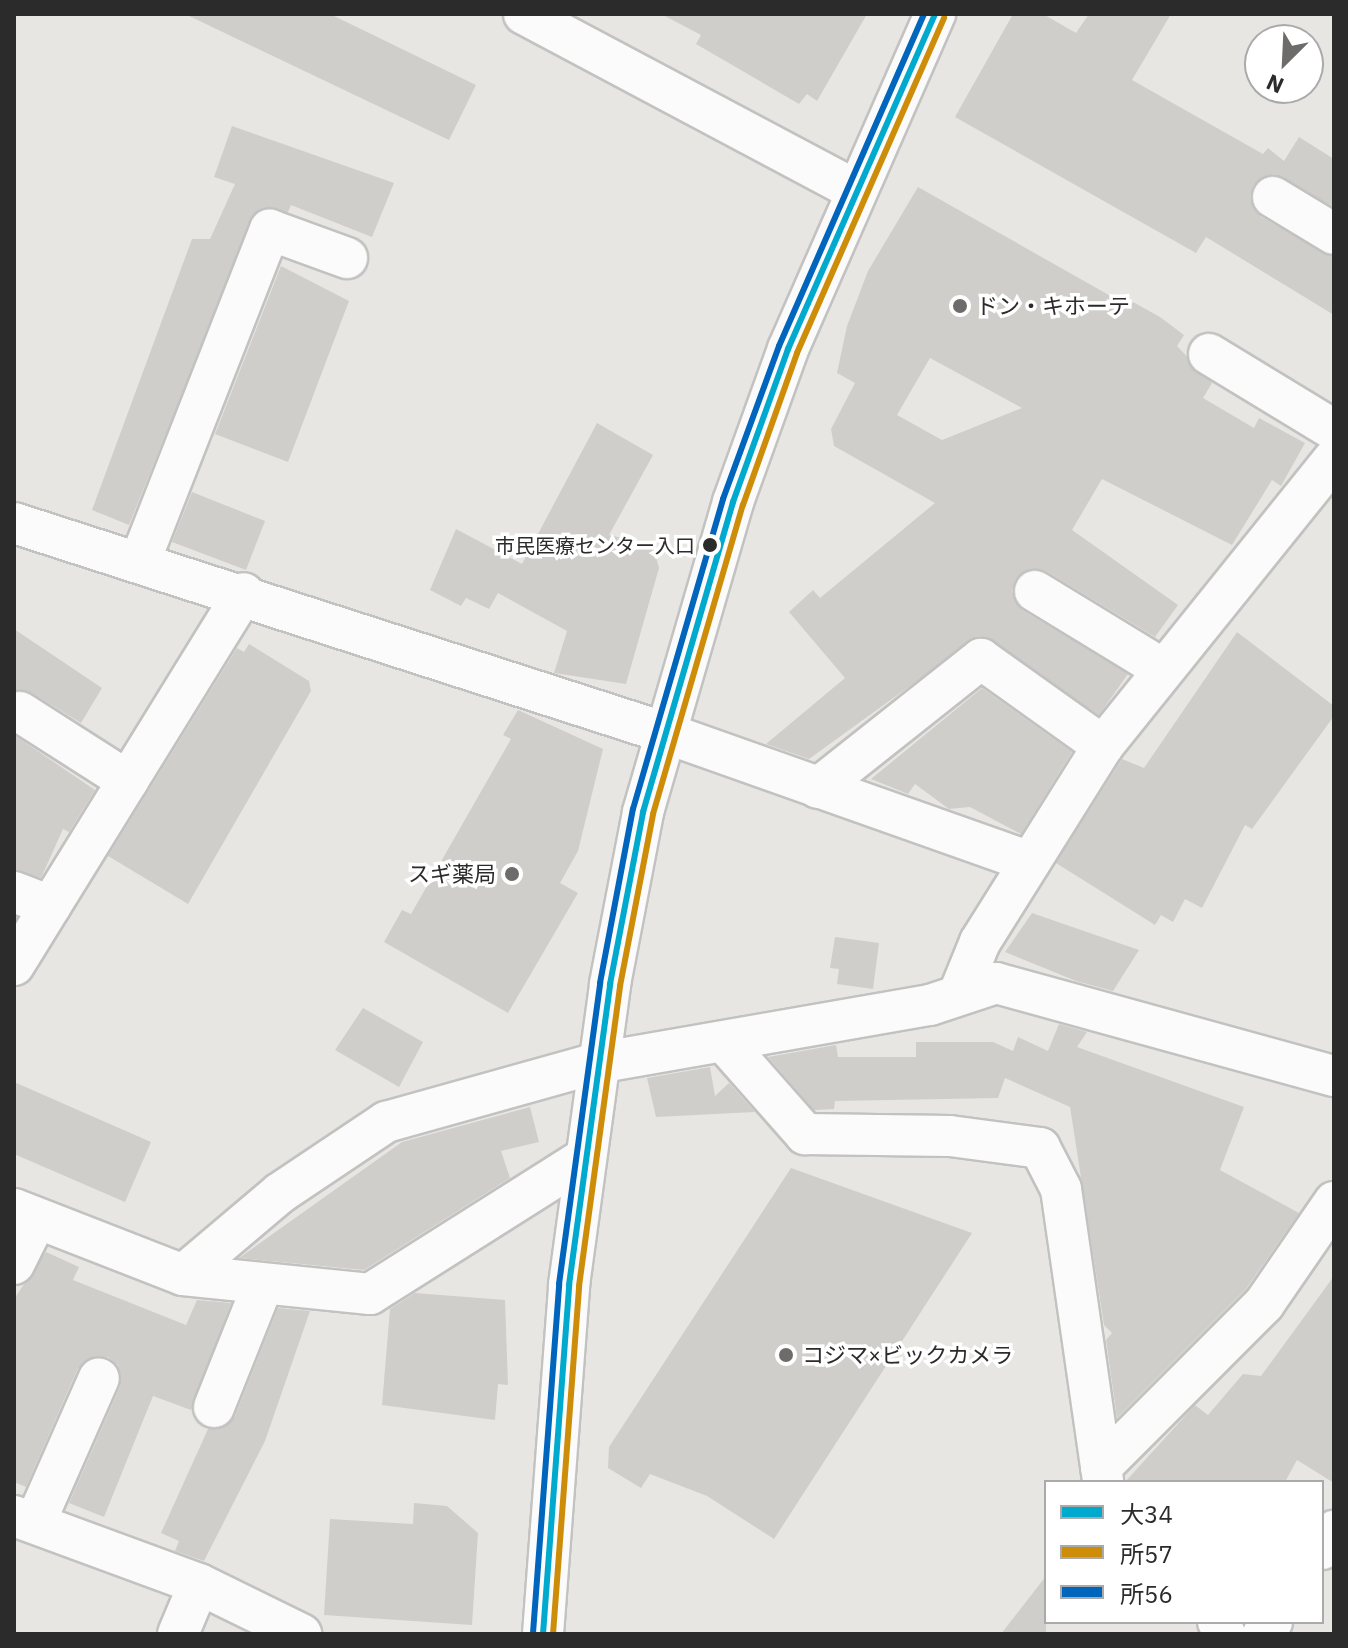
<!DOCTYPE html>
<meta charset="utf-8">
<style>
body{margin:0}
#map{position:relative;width:1348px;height:1648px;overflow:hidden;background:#e8e6e2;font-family:"IBM Plex Sans","Noto Sans JP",sans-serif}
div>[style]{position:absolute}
.building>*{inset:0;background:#d0cecb}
.roads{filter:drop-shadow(2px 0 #c2c2c1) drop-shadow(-2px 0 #c2c2c1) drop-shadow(0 2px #c2c2c1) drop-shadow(0 -2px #c2c2c1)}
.minor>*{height:40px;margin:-20px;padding:0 20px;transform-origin:20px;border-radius:20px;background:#fcfbfb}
.bus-1>*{height:6px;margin:-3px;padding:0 3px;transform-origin:3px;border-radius:3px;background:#00a9ce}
.bus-2>*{height:6px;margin:-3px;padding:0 3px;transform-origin:3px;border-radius:3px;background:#ce8d09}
.bus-3>*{height:6px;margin:-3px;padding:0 3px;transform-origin:3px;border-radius:3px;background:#0065bd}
.dots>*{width:22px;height:22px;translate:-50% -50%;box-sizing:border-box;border:4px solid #fff;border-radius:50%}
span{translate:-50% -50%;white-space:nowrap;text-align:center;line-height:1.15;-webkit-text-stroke:7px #fff;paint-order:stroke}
.bus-label{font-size:20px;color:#2b2b2b}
.right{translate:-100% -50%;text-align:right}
.poi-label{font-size:22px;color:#2b2b2b}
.left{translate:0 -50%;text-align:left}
.frame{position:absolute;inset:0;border:16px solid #2b2b2b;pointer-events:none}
.legend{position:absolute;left:1044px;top:1480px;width:280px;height:144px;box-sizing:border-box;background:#fff;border:2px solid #aaa;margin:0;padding:10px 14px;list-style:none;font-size:24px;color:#2b2b2b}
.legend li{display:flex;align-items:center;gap:16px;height:40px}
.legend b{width:40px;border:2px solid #aaa}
.north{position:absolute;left:1244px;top:24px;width:80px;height:80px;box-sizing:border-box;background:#fff;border:2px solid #aaa;border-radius:50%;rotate:204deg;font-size:22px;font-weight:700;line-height:32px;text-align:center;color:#2b2b2b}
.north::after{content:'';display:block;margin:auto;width:28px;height:36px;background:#6d6c6b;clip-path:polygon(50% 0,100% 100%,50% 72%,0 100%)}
</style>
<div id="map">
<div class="building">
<i style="clip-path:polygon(185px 14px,330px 14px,476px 85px,449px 140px)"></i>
<i style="clip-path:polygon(661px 14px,867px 14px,817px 101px,807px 94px,799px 104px,696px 44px,701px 35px)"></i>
<i style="clip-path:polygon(1013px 14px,1043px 14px,1076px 33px,1089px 14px,1171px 14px,1132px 80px,1263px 154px,1268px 148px,1284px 161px,1299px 137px,1334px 159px,1334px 207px,1274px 174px,1254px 184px,1250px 197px,1261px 217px,1334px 257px,1334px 315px,1206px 237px,1196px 253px,955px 117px)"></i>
<i style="clip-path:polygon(232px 126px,394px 183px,372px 237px,291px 205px,288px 212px,255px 213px,129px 525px,92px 510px,192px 239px,210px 239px,235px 184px,214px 177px)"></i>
<i style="clip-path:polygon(evenodd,918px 187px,1130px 307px,1133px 302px,1160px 317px,1184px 335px,1177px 346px,1212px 383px,1203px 398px,1254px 428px,1259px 418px,1305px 443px,1281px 486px,1272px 480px,1232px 545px,1102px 479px,1072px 530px,1178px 605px,1155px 637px,1046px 571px,1016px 578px,1012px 591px,1022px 610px,1128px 674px,1099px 715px,979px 636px,809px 759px,766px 744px,845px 678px,789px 612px,813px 590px,820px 598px,935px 503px,834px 446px,831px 429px,855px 383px,837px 373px,847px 326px,868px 271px,918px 187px,930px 358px,1022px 408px,942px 440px,897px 415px,930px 358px)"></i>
<i style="clip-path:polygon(281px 266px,349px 301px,288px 462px,215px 434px)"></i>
<i style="clip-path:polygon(597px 423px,653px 455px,609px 535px,653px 545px,659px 568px,626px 684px,554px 673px,567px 631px,498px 593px,489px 609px,466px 598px,461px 606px,430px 590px,456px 529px,522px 564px)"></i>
<i style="clip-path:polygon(192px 492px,265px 521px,246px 570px,172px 542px)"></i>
<i style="clip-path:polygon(14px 629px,102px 688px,81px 723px,32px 693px,14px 690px)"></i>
<i style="clip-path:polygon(1237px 632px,1334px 706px,1334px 716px,1252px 829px,1245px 825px,1202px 908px,1185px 899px,1173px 922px,1161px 915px,1155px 925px,1056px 863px,1122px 759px,1144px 768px)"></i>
<i style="clip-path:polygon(249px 644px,309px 681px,311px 691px,188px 904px,108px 856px,237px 648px,244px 652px)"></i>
<i style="clip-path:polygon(982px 688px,1072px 752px,1021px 834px,970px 807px,949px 809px,915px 784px,908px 794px,871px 779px)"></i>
<i style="clip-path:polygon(518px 710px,603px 749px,578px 851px,560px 883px,578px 893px,508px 1013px,384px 942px,402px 910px,411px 914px,511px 739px,503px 735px)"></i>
<i style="clip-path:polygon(14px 735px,95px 790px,69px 832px,63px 829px,41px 878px,14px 869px)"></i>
<i style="clip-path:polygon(1032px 913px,1139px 950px,1113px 991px,1076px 981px,1005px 952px)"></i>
<i style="clip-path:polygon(835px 937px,879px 943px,873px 989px,837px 984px,839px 969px,830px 968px)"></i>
<i style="clip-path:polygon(363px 1008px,423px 1042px,399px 1087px,335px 1050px)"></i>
<i style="clip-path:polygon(1059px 1024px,1087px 1032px,1077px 1047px,1244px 1107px,1220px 1170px,1299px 1213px,1246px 1289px,1117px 1418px,1106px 1340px,1112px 1333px,1104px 1325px,1070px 1107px,1005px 1078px,998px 1098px,835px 1101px,834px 1109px,814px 1110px,768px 1057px,836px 1045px,838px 1057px,916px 1057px,916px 1042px,993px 1042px,1013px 1051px,1018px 1037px,1048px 1051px)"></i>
<i style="clip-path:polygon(710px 1067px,715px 1096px,729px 1083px,755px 1112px,656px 1117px,647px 1078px)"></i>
<i style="clip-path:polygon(14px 1082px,151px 1142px,125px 1202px,14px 1154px)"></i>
<i style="clip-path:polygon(530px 1107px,539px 1142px,501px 1151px,510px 1178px,364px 1270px,239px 1258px,402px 1142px)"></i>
<i style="clip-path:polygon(791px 1168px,972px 1233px,774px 1539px,707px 1496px,650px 1474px,641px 1488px,608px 1468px,609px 1447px)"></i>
<i style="clip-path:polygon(46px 1252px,79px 1267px,73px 1280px,186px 1325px,197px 1300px,231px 1303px,191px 1410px,153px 1396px,104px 1517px,69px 1503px,120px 1387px,118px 1365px,108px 1357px,78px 1368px,26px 1487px,14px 1482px,14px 1299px)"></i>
<i style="clip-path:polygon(1334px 1276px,1334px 1483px,1297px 1460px,1285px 1482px,1125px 1482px,1195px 1405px,1208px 1415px,1243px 1374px,1261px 1376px)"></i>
<i style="clip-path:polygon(415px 1293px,505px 1300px,508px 1385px,498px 1384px,495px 1420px,382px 1405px,390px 1309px)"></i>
<i style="clip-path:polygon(278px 1308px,310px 1311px,265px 1441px,204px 1561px,175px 1551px,179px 1541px,161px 1533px,208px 1429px,235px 1416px)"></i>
<i style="clip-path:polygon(414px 1503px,447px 1506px,478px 1533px,472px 1625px,324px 1615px,330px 1519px,413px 1524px)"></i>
<i style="clip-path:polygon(1046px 1576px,1046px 1634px,1001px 1634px)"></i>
</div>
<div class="roads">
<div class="minor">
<i style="left:524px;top:14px;width:373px;rotate:28deg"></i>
<i style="left:1273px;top:197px;width:71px;rotate:31.2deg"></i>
<i style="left:1209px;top:354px;width:146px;rotate:31.3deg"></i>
<i style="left:14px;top:523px;width:682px;rotate:17.85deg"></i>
<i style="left:663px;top:732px;width:387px;rotate:19.5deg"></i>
<i style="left:140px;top:561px;width:356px;rotate:-68.6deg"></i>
<i style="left:270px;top:230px;width:82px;rotate:20deg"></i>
<i style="left:1035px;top:591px;width:150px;rotate:31.4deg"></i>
<i style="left:20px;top:712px;width:128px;rotate:32.6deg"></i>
<i style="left:818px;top:788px;width:208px;rotate:-38.4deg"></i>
<i style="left:981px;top:659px;width:150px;rotate:35.5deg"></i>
<i style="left:14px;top:892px;width:39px;rotate:21deg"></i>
<i style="left:14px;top:965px;width:437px;rotate:-58.3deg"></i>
<i style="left:960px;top:991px;width:53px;rotate:-67.8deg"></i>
<i style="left:980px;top:942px;width:231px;rotate:-57.9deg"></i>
<i style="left:1103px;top:746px;width:368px;rotate:-51.2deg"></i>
<i style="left:724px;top:1042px;width:123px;rotate:48.6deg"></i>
<i style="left:805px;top:1134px;width:145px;rotate:0.8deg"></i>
<i style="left:950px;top:1136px;width:91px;rotate:7.6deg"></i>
<i style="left:1040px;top:1148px;width:46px;rotate:62.9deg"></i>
<i style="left:1061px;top:1189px;width:296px;rotate:81.8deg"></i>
<i style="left:14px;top:1209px;width:181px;rotate:21.3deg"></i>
<i style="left:183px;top:1275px;width:127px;rotate:-40.2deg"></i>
<i style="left:280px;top:1193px;width:128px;rotate:-33.8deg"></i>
<i style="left:386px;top:1122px;width:219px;rotate:-15.6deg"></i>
<i style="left:597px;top:1063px;width:338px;rotate:-9.9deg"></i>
<i style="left:930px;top:1005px;width:70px;rotate:-18.4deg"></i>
<i style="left:996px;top:983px;width:351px;rotate:15.4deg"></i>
<i style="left:14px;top:1264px;width:49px;rotate:-63.4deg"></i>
<i style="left:183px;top:1275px;width:188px;rotate:5.8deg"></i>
<i style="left:370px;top:1294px;width:254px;rotate:-32.3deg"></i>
<i style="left:214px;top:1407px;width:129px;rotate:-68.2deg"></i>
<i style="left:1101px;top:1467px;width:231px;rotate:-45deg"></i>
<i style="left:1264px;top:1304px;width:124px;rotate:-55.5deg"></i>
<i style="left:14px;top:1516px;width:197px;rotate:20.2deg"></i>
<i style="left:199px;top:1584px;width:114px;rotate:26.1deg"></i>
<i style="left:35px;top:1523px;width:158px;rotate:-66.2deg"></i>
<i style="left:1322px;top:1549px;width:22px;rotate:-56deg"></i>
<i style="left:1218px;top:1622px;width:14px;rotate:60deg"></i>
<i style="left:178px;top:1634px;width:54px;rotate:-67.2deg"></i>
<i style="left:543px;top:1634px;width:350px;rotate:-85.7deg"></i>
<i style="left:569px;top:1285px;width:304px;rotate:-82.2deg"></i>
<i style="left:610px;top:984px;width:175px;rotate:-79.1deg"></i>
<i style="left:643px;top:812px;width:323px;rotate:-73.8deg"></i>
<i style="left:733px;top:502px;width:163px;rotate:-70.2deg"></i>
<i style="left:788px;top:349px;width:366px;rotate:-66.3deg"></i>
<i style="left:1263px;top:1634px;width:15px;rotate:-53deg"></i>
</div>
</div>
<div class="bus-1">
<i style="left:543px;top:1634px;width:350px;rotate:-85.7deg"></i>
<i style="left:569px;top:1285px;width:304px;rotate:-82.2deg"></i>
<i style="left:610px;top:984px;width:175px;rotate:-79.1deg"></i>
<i style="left:643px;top:812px;width:323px;rotate:-73.8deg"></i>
<i style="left:733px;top:502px;width:163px;rotate:-70.2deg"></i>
<i style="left:788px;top:349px;width:366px;rotate:-66.3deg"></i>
</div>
<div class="bus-2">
<i style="left:553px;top:1634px;width:349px;rotate:-85.7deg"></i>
<i style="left:579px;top:1286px;width:303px;rotate:-82.2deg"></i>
<i style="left:620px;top:986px;width:175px;rotate:-79.1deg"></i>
<i style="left:653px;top:814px;width:322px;rotate:-73.8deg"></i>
<i style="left:743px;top:505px;width:161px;rotate:-70.4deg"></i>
<i style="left:797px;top:353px;width:366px;rotate:-66.3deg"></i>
</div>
<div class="bus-3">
<i style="left:533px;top:1633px;width:350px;rotate:-85.7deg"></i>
<i style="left:559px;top:1284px;width:304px;rotate:-82.2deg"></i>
<i style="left:600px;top:983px;width:177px;rotate:-79.3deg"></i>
<i style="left:633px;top:809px;width:323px;rotate:-73.8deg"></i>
<i style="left:723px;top:499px;width:163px;rotate:-69.9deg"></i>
<i style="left:779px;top:346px;width:362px;rotate:-66.4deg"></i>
</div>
<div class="dots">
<i style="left:960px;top:306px;background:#6d6c6b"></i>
<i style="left:710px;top:545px;background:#2b2b2b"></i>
<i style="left:512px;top:874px;background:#6d6c6b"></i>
<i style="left:786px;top:1355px;background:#6d6c6b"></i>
</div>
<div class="bus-label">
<span class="right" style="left:695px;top:545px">市民医療センター入口</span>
</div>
<div class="poi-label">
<span class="left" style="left:976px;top:306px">ドン・キホーテ</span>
<span class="right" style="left:496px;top:874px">スギ薬局</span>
<span class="left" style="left:802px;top:1355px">コジマ×ビックカメラ</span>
</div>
<div class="frame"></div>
<ul class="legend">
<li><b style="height:10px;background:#00a9ce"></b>大34</li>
<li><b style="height:10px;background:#ce8d09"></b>所57</li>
<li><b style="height:10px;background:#0065bd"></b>所56</li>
</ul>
<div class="north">N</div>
</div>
